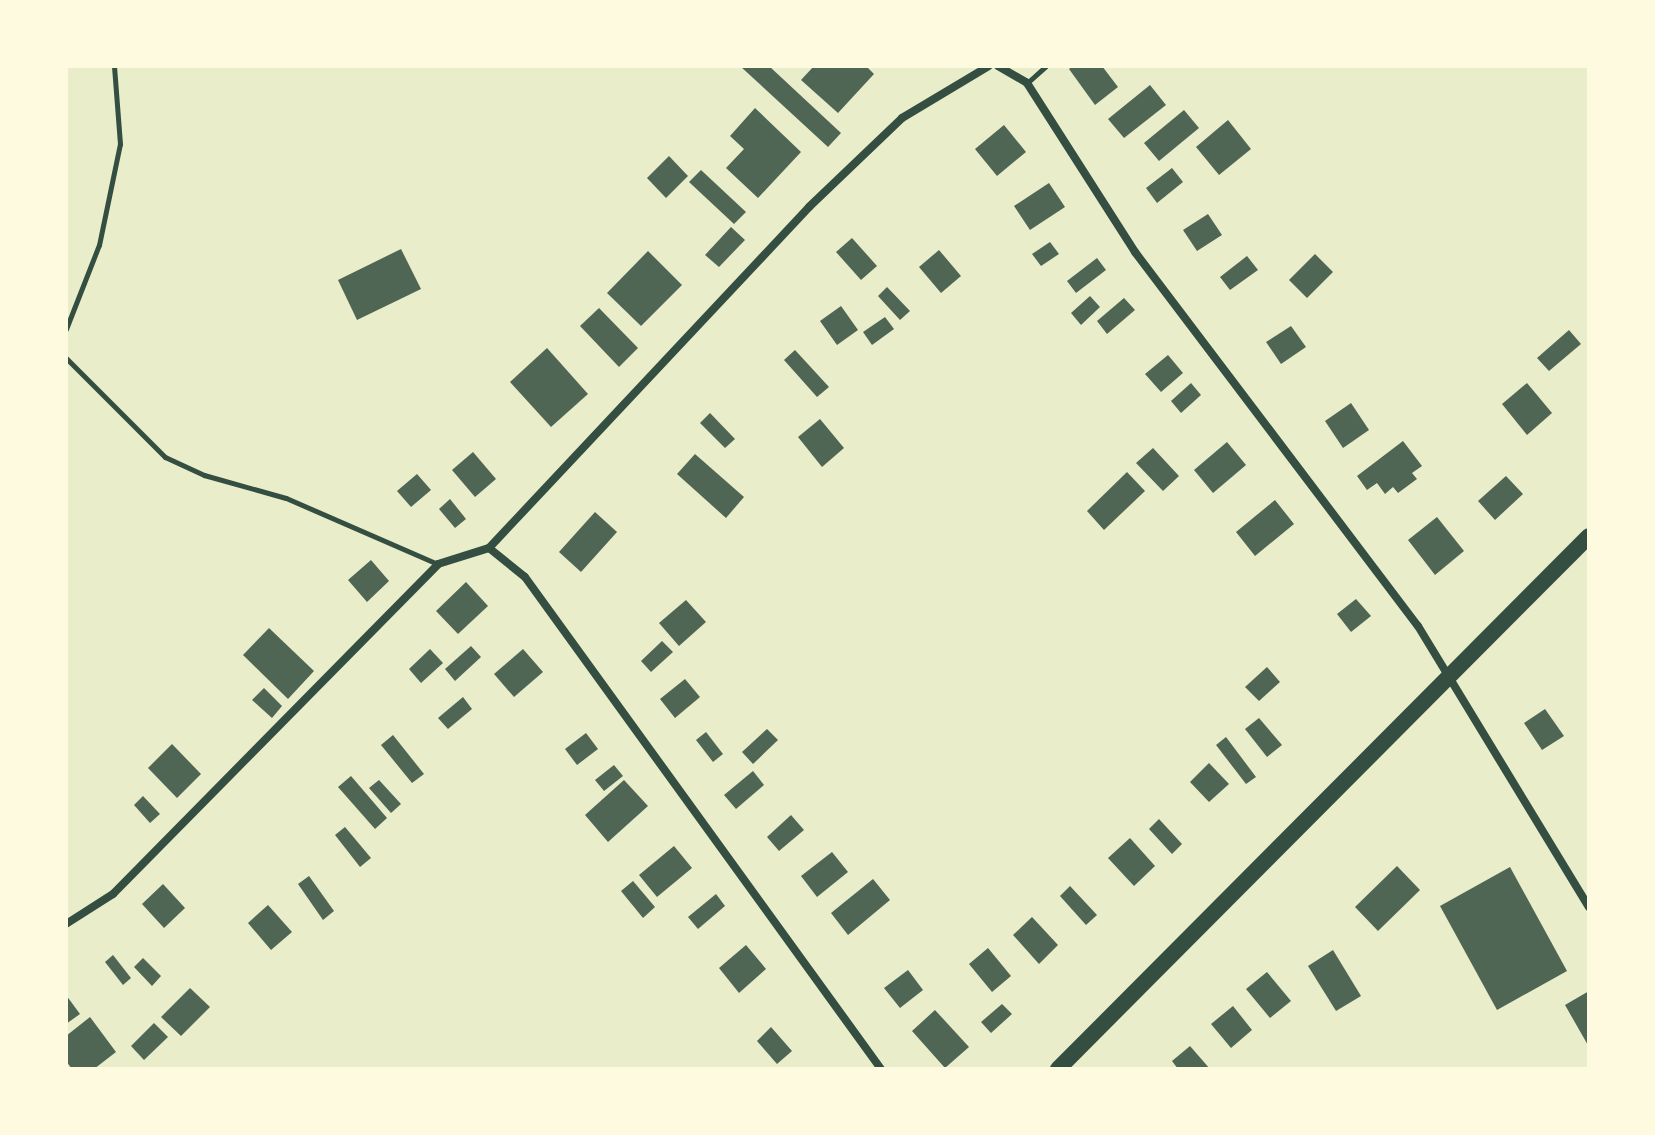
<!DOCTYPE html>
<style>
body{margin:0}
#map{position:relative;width:1655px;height:1135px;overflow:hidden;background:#e9edc9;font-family:Barlow,sans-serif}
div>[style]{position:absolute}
.building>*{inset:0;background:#4f6655}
.service>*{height:5px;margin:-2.5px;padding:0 2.5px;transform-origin:2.5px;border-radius:2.5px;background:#344e41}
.minor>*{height:8px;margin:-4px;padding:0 4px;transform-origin:4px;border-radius:4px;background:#344e41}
.primary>*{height:16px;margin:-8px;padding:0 8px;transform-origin:8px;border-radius:8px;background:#344e41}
span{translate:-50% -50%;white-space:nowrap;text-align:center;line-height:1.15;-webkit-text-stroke:7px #fefae0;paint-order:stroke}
.frame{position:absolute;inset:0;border:68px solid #fefae0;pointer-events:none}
</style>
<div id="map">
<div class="building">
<i style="clip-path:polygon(740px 66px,769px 66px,841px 133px,828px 147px)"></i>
<i style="clip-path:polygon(814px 66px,866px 66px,874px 74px,838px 113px,801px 80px)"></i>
<i style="clip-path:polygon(1073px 66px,1102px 66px,1118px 87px,1095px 105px,1069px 69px)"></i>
<i style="clip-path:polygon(1150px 85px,1166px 105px,1124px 138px,1108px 119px)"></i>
<i style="clip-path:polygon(755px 108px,801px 152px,758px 198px,726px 168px,744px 149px,730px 136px)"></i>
<i style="clip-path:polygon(1184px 110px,1199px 128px,1159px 161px,1144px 143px)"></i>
<i style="clip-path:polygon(1228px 120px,1251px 149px,1219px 175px,1196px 147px)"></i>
<i style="clip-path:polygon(1004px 125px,1026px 152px,997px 176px,975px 149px)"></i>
<i style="clip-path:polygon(669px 156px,688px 176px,666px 198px,647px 178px)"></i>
<i style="clip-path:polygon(1172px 168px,1183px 182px,1157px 203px,1146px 188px)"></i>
<i style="clip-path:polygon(701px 170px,746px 212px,734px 224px,689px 182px)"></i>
<i style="clip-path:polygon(1049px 183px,1065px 207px,1030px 230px,1014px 206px)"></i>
<i style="clip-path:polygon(1208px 214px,1222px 235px,1197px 251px,1183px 230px)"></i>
<i style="clip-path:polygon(731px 227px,745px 240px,719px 267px,705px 255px)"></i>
<i style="clip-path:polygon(852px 238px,877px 266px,861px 280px,836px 252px)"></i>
<i style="clip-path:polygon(1050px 242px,1059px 254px,1041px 266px,1032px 254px)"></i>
<i style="clip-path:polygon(401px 249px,421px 289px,357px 320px,338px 280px)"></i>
<i style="clip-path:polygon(939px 250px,961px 276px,941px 293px,919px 267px)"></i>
<i style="clip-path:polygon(648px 251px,682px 285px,641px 326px,607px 293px)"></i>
<i style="clip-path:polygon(1315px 254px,1333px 272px,1307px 298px,1289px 280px)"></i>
<i style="clip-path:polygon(1247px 256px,1258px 270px,1230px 290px,1220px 277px)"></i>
<i style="clip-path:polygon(1097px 258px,1106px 270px,1076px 293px,1067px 281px)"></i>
<i style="clip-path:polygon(887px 287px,910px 311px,900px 320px,878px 296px)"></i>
<i style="clip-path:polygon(1090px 296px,1100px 307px,1081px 325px,1071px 313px)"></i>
<i style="clip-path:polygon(1124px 298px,1135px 310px,1107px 334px,1097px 321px)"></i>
<i style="clip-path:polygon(841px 306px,858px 330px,837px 345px,820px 321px)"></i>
<i style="clip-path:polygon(599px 308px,638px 348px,619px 367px,580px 326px)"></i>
<i style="clip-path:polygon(885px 317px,894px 329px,872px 345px,863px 332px)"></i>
<i style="clip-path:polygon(1291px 326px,1306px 347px,1281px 364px,1266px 342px)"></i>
<i style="clip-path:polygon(1569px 330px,1581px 344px,1549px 371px,1537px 358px)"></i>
<i style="clip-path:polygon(547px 348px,588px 394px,551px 427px,510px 382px)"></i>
<i style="clip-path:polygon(795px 350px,829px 387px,817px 397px,784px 360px)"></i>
<i style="clip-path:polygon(1168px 355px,1183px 373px,1161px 392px,1145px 374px)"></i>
<i style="clip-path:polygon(1191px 383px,1201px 395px,1181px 413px,1171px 401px)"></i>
<i style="clip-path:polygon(1527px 383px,1552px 413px,1527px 435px,1502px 404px)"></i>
<i style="clip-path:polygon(1351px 403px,1369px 430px,1343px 448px,1325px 421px)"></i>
<i style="clip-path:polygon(710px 413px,735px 439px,725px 448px,700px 423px)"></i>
<i style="clip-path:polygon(820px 419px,844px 448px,822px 467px,798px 437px)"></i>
<i style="clip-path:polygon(1403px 441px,1422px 466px,1412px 473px,1417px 479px,1398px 493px,1393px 487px,1385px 494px,1377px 483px,1367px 490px,1357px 476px)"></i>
<i style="clip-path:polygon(1227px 442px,1246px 465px,1213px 493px,1194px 470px)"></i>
<i style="clip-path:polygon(1153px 448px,1179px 476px,1163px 491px,1136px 463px)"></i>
<i style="clip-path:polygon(473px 452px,496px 479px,475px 497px,452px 470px)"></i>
<i style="clip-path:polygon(695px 454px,744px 497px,726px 518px,677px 474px)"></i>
<i style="clip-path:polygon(1127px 472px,1145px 491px,1104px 530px,1087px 511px)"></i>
<i style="clip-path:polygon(417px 474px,431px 490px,411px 507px,397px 491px)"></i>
<i style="clip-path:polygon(1506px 476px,1523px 494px,1495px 520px,1478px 501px)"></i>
<i style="clip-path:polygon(450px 499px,466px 519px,455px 528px,439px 509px)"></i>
<i style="clip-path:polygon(1275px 500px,1294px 524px,1255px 556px,1236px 532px)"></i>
<i style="clip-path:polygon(595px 512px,617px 532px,581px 572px,559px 552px)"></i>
<i style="clip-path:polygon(1437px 517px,1464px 551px,1435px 575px,1408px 540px)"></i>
<i style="clip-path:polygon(371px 560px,389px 581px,367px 602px,348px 580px)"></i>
<i style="clip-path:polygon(466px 582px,488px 606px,458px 634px,436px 611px)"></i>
<i style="clip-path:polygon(1356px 599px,1371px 616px,1351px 632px,1337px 614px)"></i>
<i style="clip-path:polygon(686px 600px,706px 622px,679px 646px,659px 623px)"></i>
<i style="clip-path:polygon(269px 628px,314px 671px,288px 699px,243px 655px)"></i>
<i style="clip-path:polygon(662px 641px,673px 652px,651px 672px,641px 661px)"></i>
<i style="clip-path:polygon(471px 646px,481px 657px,455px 681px,445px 669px)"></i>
<i style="clip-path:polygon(430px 649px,443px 663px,421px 683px,409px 669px)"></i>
<i style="clip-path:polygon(523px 649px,543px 672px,514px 697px,494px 674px)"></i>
<i style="clip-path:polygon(1267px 667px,1280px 682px,1259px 701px,1245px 687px)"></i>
<i style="clip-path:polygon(685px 679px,700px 697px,675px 718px,660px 699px)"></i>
<i style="clip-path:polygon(264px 688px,282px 706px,272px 718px,252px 700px)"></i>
<i style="clip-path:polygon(463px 697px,472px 709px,448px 729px,438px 718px)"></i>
<i style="clip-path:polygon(1545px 709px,1564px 736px,1542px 750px,1524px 723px)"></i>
<i style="clip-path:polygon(1259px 718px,1282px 745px,1267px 757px,1245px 729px)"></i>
<i style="clip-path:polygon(767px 729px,778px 740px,753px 764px,742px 752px)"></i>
<i style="clip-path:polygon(706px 732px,723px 754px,713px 762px,696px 740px)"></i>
<i style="clip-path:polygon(586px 733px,598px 749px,577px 765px,565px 749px)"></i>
<i style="clip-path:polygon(393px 735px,424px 774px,412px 783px,381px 745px)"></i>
<i style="clip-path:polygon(1226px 737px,1256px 777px,1246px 784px,1216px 745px)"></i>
<i style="clip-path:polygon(172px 744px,201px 774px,177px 798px,148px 768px)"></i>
<i style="clip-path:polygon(1209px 763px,1229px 784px,1209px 802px,1190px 782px)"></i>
<i style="clip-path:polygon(614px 765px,623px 776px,604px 791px,595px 780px)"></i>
<i style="clip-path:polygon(753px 771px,764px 785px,736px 809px,724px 795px)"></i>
<i style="clip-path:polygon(351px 776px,387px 818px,375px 829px,338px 787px)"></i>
<i style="clip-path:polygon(379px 780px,401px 804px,391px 813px,369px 788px)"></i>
<i style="clip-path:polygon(624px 780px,648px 806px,608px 842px,585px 815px)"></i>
<i style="clip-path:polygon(143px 796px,160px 814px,150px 823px,134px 805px)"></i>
<i style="clip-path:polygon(791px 815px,804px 830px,779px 851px,767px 837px)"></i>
<i style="clip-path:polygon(1159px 819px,1182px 844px,1172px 854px,1149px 829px)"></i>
<i style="clip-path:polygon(345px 827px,371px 858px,360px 867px,335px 835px)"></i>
<i style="clip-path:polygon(1130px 838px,1155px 866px,1134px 886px,1108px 858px)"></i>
<i style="clip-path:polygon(674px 846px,692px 868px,657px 897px,639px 875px)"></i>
<i style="clip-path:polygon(832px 852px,848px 872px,817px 897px,801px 876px)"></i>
<i style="clip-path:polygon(1397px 866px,1420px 890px,1378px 931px,1355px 907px)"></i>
<i style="clip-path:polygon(1510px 867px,1567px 971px,1497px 1010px,1440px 906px)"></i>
<i style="clip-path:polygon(309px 876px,334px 911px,323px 920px,298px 884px)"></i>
<i style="clip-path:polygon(873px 879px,890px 900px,848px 935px,831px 913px)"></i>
<i style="clip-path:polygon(633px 881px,655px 907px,643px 918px,621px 891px)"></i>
<i style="clip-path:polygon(163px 884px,185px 908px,164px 928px,142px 904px)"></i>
<i style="clip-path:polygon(1070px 886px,1097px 915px,1086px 925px,1060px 896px)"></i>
<i style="clip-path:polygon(716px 894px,725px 906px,698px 929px,688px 917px)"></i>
<i style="clip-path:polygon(268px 905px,292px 932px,271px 950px,248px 923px)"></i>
<i style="clip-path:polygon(1032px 917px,1058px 945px,1039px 964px,1013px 935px)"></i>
<i style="clip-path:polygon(746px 945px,766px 969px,739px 993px,719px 968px)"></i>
<i style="clip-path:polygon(988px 948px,1011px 976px,992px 992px,969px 964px)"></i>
<i style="clip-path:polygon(1333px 950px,1361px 996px,1336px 1011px,1308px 966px)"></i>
<i style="clip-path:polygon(113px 955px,131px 978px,123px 985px,105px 962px)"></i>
<i style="clip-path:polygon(143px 958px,161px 976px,152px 986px,134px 967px)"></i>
<i style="clip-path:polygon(908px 970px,923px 990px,900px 1008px,884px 988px)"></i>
<i style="clip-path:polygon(1267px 972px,1291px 1001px,1270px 1018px,1246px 989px)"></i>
<i style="clip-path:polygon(190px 988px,210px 1007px,181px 1036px,161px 1017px)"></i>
<i style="clip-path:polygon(1589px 991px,1589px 1047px,1565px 1005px)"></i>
<i style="clip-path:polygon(66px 995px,80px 1014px,66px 1024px)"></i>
<i style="clip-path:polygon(1002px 1004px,1012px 1014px,991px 1033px,981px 1022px)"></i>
<i style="clip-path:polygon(1233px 1006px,1252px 1030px,1231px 1048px,1211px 1024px)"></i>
<i style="clip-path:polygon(935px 1010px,969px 1047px,945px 1068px,912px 1031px)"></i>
<i style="clip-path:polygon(90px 1017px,116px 1052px,94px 1069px,72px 1069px,66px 1061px,66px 1036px)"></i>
<i style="clip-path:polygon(154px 1023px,168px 1037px,144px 1060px,131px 1046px)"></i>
<i style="clip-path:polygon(771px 1027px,792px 1051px,777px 1064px,757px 1041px)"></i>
<i style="clip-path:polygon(1190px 1046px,1210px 1069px,1178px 1069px,1172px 1061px)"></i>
</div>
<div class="service">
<i style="left:1027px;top:83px;width:25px;rotate:-42deg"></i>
<i style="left:66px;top:329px;width:90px;rotate:-68.6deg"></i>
<i style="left:99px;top:245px;width:103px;rotate:-78.3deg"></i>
<i style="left:120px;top:144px;width:78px;rotate:-94.4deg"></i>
<i style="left:66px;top:358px;width:140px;rotate:45deg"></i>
<i style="left:165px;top:457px;width:43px;rotate:24.8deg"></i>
<i style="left:204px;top:475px;width:85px;rotate:15.7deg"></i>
<i style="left:286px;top:498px;width:166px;rotate:23.5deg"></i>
</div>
<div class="minor">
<i style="left:998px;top:66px;width:34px;rotate:30deg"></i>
<i style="left:1027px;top:83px;width:201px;rotate:57.4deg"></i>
<i style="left:1135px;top:252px;width:469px;rotate:52.9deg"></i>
<i style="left:1418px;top:626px;width:329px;rotate:58.7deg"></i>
<i style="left:489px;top:548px;width:46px;rotate:38.9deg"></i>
<i style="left:525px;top:577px;width:607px;rotate:54.11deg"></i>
<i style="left:66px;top:924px;width:56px;rotate:-32.6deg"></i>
<i style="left:113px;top:894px;width:463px;rotate:-45.4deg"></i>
<i style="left:438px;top:564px;width:53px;rotate:-17.4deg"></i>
<i style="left:489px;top:548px;width:468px;rotate:-46.8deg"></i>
<i style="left:809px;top:207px;width:129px;rotate:-43.7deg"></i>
<i style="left:902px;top:118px;width:101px;rotate:-30.9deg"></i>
</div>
<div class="primary">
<i style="left:1058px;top:1069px;width:752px;rotate:-45.11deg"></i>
</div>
<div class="frame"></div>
</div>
